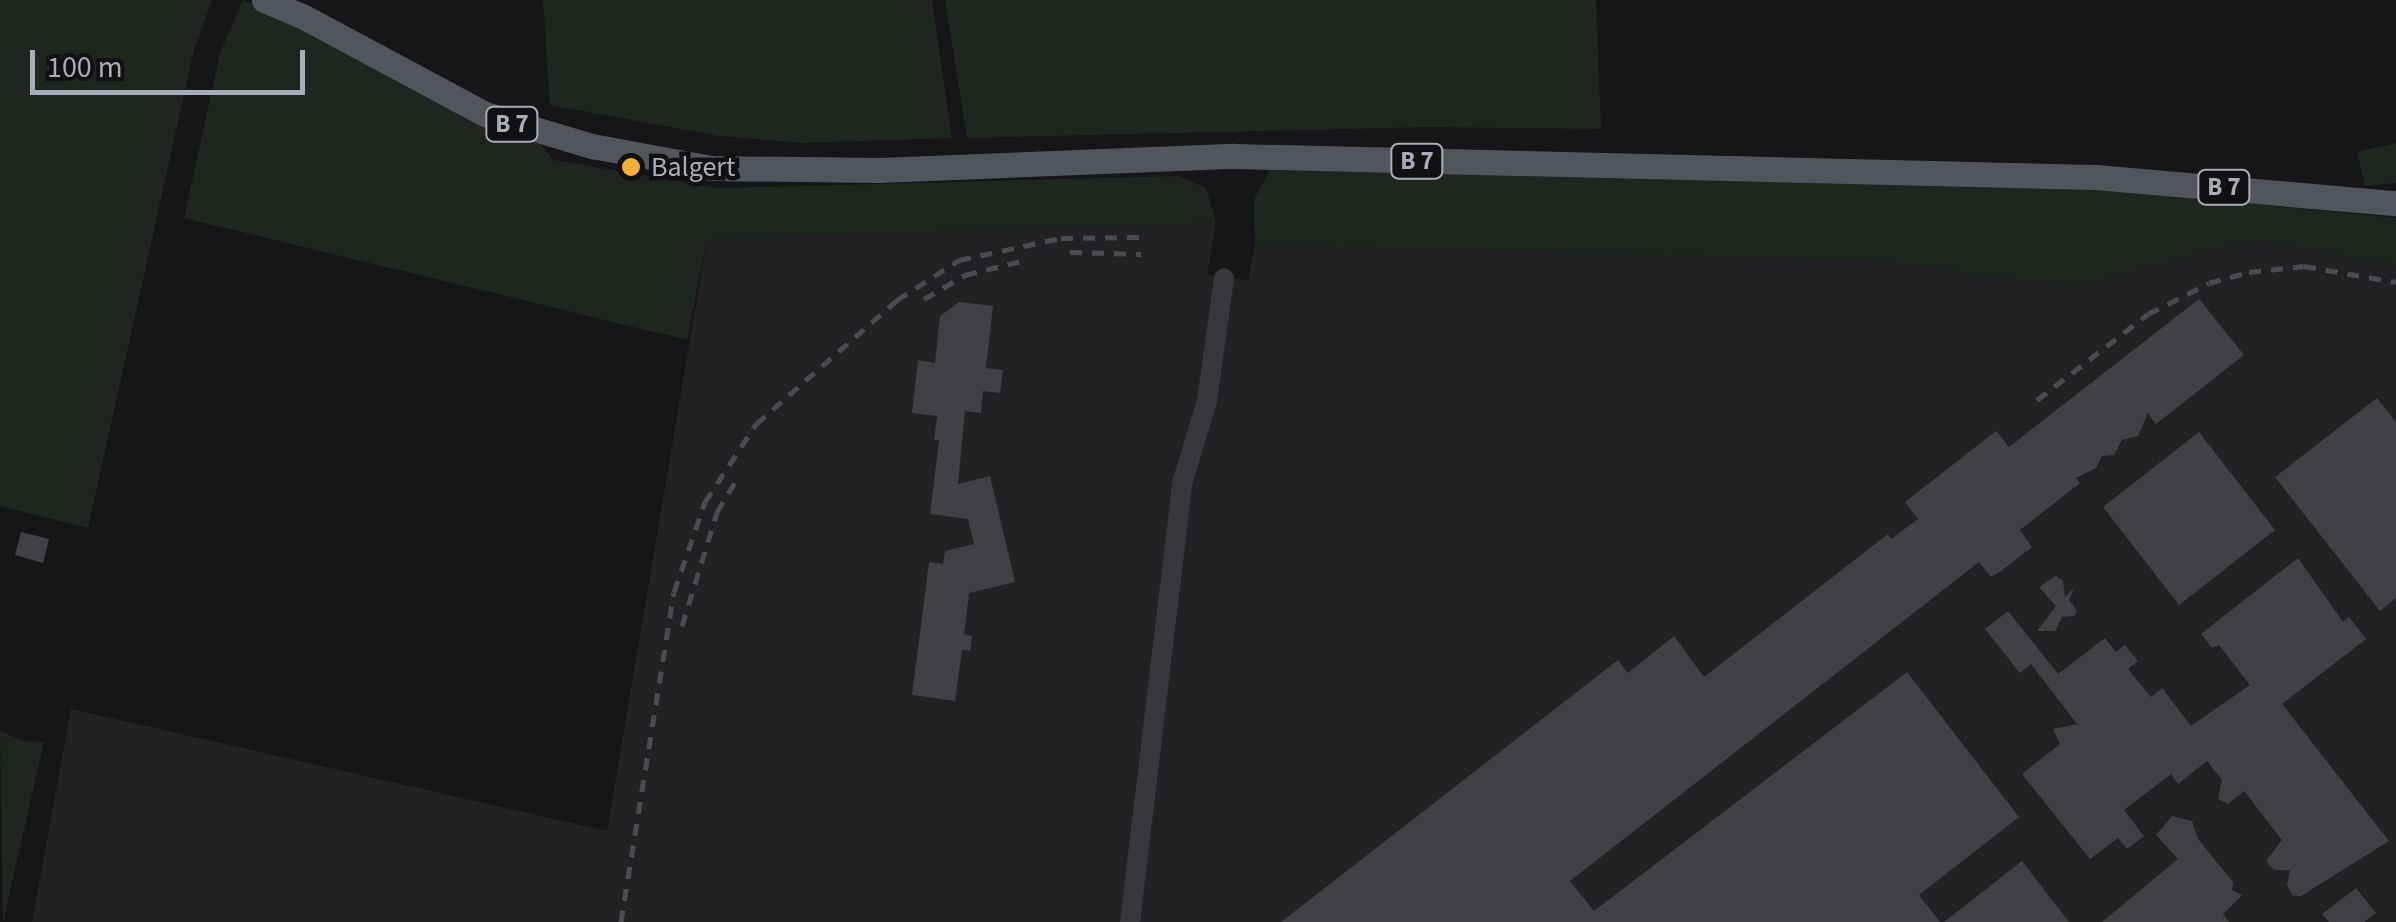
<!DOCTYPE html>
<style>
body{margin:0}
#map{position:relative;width:2396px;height:922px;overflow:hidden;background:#161618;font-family:"Source Sans 3",sans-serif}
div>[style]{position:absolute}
.built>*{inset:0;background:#222225}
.green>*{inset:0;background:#1e261f}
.building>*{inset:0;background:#404145}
.minor>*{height:20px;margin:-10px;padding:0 10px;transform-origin:10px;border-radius:10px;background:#37383d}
.major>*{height:25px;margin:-12.5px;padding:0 12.5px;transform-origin:12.5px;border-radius:12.5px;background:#53555c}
.rail>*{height:5px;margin-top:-2.5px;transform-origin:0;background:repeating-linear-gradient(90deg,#4a4c52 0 12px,transparent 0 22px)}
.dots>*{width:28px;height:28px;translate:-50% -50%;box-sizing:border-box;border:5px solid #111113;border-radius:50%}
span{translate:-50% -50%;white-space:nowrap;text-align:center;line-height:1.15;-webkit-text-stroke:9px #111113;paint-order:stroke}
.shield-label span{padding:2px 8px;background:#111113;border:2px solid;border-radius:8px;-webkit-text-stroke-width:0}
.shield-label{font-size:25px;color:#a8adb8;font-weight:700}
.poi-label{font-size:28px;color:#a8adb8}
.left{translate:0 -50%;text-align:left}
.scale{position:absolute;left:30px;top:50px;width:275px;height:45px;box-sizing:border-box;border:5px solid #a8adb8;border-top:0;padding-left:12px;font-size:30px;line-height:35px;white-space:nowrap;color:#a8adb8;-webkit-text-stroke:8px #111113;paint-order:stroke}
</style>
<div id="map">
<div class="built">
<i style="clip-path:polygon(1216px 223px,1207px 275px,1248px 280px,1255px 245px,1872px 260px,2073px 287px,2256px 240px,2396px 265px,2396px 922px,32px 922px,71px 709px,607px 831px,707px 239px)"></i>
</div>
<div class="green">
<i style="clip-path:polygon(0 0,212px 0,194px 50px,88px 528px,0 506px)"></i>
<i style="clip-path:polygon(243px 0,300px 21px,481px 121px,540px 144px,554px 160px,719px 188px,1178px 176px,1206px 188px,1216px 223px,707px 239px,687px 340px,184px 218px,220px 53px)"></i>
<i style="clip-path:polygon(543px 0,932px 0,952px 138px,803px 143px,719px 136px,550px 105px)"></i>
<i style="clip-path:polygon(945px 0,1596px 0,1601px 129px,1429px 127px,967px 138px)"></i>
<i style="clip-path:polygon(2396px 143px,2396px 183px,2365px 186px,2357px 152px)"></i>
<i style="clip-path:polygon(1270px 169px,2086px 188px,2396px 218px,2396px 265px,2256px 240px,2073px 287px,1872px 260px,1255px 245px,1254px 200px)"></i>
<i style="clip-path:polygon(0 731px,24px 741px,44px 742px,3px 922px)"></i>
</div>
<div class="building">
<i style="clip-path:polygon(2199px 299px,2244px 355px,2156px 424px,2148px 413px,2138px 436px,2122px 440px,2114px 455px,2102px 456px,2096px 468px,2076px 478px,2080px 483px,2020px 530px,2032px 547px,2001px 571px,1991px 577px,1979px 562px,1570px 881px,1594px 911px,1907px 672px,2019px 817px,1919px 895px,1940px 922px,1281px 922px,1618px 660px,1628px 673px,1674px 636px,1704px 677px,1888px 534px,1891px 539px,1918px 519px,1905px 502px,1996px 431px,2009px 447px)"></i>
<i style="clip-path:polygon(959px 302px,993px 306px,986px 368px,1003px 370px,1000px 393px,983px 391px,981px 413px,965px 411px,958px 484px,990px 476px,1015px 582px,969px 593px,964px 634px,972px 636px,970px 651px,962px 650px,955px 701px,912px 695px,929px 562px,943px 564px,945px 551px,974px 544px,968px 519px,930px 514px,939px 440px,934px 440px,937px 416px,912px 413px,918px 360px,935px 363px,940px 316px)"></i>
<i style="clip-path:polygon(2377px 398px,2396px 422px,2396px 598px,2380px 611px,2275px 477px)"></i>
<i style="clip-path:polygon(2199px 432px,2275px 530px,2179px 605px,2103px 507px)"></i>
<i style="clip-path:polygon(21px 532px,49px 539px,43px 563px,15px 555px)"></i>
<i style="clip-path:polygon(2298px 558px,2343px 622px,2349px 617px,2366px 639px,2282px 704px,2389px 841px,2301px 896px,2293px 896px,2287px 885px,2290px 870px,2274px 870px,2266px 861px,2282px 840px,2244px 791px,2228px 804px,2218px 799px,2222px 780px,2207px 761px,2178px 784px,2171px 774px,2124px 810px,2144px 836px,2127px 849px,2118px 838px,2090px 859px,2022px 774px,2060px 744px,2053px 729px,2077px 724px,2031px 664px,2020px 673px,1985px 629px,2008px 611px,2058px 674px,2105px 638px,2116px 652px,2125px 645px,2138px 661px,2128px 669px,2151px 697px,2162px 688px,2191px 726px,2250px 685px,2219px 645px,2212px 648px,2201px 634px)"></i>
<i style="clip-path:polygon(2056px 576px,2063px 581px,2065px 597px,2075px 587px,2069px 600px,2077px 611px,2074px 616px,2062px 617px,2055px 631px,2037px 631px,2056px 606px,2039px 587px)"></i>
<i style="clip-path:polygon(2172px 816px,2192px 821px,2198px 839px,2233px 882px,2232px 890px,2242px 895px,2223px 914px,2229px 922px,2102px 922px,2178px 859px,2156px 835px)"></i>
<i style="clip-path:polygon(2022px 861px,2069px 922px,1944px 922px)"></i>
<i style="clip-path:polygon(2356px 888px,2376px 913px,2364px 922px,2329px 922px,2322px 914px)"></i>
</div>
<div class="minor">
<i style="left:1130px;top:922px;width:445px;rotate:-83.2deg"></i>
<i style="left:1183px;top:480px;width:83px;rotate:-73.1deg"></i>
<i style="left:1207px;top:401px;width:124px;rotate:-82.1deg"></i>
</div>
<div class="major">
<i style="left:264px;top:0;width:43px;rotate:23deg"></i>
<i style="left:304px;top:17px;width:205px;rotate:28.2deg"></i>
<i style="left:485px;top:114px;width:112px;rotate:16.7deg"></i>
<i style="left:592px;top:146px;width:121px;rotate:10.5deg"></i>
<i style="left:711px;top:168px;width:168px;rotate:0.7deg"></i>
<i style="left:879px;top:170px;width:355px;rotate:-2.3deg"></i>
<i style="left:1234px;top:156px;width:862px;rotate:1.4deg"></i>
<i style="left:2096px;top:177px;width:301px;rotate:5deg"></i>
</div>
<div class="rail">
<i style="left:1070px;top:252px;width:71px;rotate:1.6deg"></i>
<i style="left:924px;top:299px;width:48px;rotate:-30.3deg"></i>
<i style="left:965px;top:275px;width:58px;rotate:-14deg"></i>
<i style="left:2037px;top:400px;width:140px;rotate:-37.8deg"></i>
<i style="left:2148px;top:314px;width:68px;rotate:-26.9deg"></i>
<i style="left:2209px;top:283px;width:41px;rotate:-15.4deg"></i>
<i style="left:2249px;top:272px;width:55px;rotate:-6.2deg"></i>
<i style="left:2304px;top:266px;width:93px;rotate:9.9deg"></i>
<i style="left:682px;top:626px;width:119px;rotate:-72.9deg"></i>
<i style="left:717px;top:512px;width:41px;rotate:-59deg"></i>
<i style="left:621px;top:922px;width:334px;rotate:-80.9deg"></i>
<i style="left:674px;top:592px;width:95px;rotate:-71deg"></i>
<i style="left:705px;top:502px;width:93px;rotate:-56.8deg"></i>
<i style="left:756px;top:424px;width:188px;rotate:-41.3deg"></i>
<i style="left:897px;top:300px;width:74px;rotate:-32.8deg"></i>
<i style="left:959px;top:260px;width:104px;rotate:-12.2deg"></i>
<i style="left:1061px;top:238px;width:78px;rotate:-0.7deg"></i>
</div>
<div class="dots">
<i style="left:631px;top:167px;background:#f2b134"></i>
</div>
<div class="shield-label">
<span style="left:512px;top:124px">B 7</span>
<span style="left:1417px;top:161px">B 7</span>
<span style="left:2224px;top:187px">B 7</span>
</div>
<div class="poi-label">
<span class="left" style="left:651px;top:167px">Balgert</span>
</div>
<div class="scale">100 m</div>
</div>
